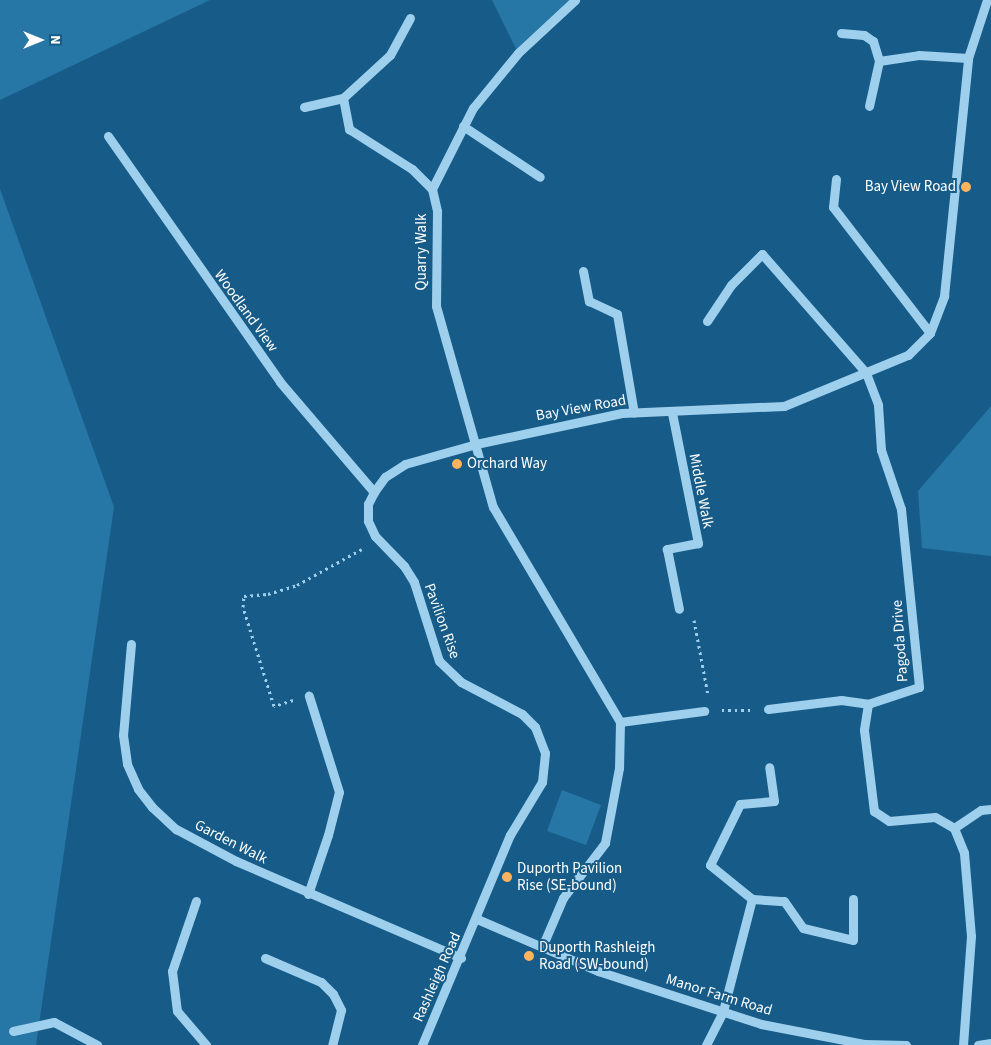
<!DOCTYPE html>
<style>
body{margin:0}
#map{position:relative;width:991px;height:1045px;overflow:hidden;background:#175c88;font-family:"Source Sans 3",sans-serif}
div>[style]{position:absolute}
.green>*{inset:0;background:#2676a6}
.path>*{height:3px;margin-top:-1.5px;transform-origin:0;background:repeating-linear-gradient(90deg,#9ed0ee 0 2.5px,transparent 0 6.5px)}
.minor>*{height:9px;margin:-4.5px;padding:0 4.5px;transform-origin:4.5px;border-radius:4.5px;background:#9ed0ee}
.dots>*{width:14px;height:14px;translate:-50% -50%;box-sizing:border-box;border:2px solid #175c88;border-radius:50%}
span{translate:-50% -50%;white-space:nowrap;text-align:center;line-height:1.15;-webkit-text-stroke:4px #175c88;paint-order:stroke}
.poi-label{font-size:15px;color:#fff}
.right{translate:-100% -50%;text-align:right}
.left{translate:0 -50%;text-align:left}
.street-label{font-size:15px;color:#fff}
.north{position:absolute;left:15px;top:15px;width:50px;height:50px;-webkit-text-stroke:4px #175c88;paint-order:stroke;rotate:90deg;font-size:14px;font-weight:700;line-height:20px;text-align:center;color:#fff}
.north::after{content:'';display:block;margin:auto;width:18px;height:22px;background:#fff;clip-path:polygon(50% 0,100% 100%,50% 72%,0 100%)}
</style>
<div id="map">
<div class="green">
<i style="clip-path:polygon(0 0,210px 0,0 100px)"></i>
<i style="clip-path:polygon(492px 0,575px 0,518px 53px)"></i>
<i style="clip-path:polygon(0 189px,114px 507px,36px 1045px,0 1045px)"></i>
<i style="clip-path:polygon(991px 406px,991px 556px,922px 548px,918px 491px)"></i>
<i style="clip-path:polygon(562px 790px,601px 805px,586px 845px,547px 831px)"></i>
</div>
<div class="path">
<i style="left:694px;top:620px;width:76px;rotate:79.4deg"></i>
<i style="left:293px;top:700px;width:20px;rotate:162deg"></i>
<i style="left:274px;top:706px;width:104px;rotate:-107.4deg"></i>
<i style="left:243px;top:607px;width:11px;rotate:-85deg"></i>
<i style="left:244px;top:596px;width:24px;rotate:-5deg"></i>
<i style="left:268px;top:594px;width:30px;rotate:-17deg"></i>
<i style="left:297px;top:585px;width:74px;rotate:-29deg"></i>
<i style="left:722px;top:710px;width:29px"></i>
</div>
<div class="minor">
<i style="left:841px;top:33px;width:23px;rotate:5deg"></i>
<i style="left:864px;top:35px;width:11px;rotate:34deg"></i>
<i style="left:873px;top:41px;width:21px;rotate:73deg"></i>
<i style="left:879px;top:61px;width:46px;rotate:102.5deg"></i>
<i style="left:879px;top:61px;width:40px;rotate:-8.5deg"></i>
<i style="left:919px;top:55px;width:49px;rotate:3.5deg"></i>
<i style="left:343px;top:98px;width:32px;rotate:79deg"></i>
<i style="left:349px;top:129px;width:75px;rotate:32.4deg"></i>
<i style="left:412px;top:169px;width:28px;rotate:45deg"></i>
<i style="left:432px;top:189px;width:23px;rotate:77deg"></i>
<i style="left:437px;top:211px;width:95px;rotate:90.6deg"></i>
<i style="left:436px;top:306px;width:209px;rotate:74.2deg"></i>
<i style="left:493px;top:507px;width:250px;rotate:59.4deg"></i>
<i style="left:620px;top:722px;width:46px;rotate:91.2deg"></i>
<i style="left:619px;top:768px;width:76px;rotate:100.6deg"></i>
<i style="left:605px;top:843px;width:69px;rotate:127.4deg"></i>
<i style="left:563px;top:898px;width:53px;rotate:113.2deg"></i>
<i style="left:304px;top:107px;width:40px;rotate:-13deg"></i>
<i style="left:343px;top:98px;width:64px;rotate:-42.5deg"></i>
<i style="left:390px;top:55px;width:42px;rotate:-61.6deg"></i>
<i style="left:463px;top:126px;width:92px;rotate:33.5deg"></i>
<i style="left:108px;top:136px;width:300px;rotate:55deg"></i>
<i style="left:280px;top:382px;width:145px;rotate:49.5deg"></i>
<i style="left:836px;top:179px;width:28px;rotate:96deg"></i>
<i style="left:833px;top:207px;width:159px;rotate:52.4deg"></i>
<i style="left:432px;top:189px;width:91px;rotate:-63.2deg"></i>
<i style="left:473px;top:108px;width:71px;rotate:-50.7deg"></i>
<i style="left:518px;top:53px;width:78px;rotate:-42.9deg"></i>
<i style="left:583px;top:271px;width:31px;rotate:79deg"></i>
<i style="left:589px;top:301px;width:31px;rotate:25deg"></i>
<i style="left:617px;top:314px;width:100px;rotate:80.3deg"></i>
<i style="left:707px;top:321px;width:43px;rotate:-56.3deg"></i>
<i style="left:731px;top:285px;width:44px;rotate:-45deg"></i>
<i style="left:762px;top:254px;width:158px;rotate:48.8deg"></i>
<i style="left:866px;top:373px;width:34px;rotate:69deg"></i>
<i style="left:878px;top:405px;width:45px;rotate:86.2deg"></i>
<i style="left:881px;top:450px;width:62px;rotate:71.3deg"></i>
<i style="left:901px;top:509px;width:179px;rotate:84.2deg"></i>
<i style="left:919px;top:687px;width:54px;rotate:161.6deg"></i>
<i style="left:868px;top:704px;width:26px;rotate:99deg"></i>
<i style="left:864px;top:730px;width:82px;rotate:83deg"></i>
<i style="left:874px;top:811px;width:18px;rotate:34deg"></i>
<i style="left:889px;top:821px;width:46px;rotate:-5deg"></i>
<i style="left:935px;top:817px;width:22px;rotate:30deg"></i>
<i style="left:954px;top:828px;width:27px;rotate:68deg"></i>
<i style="left:964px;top:853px;width:83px;rotate:85.2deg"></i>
<i style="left:971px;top:936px;width:109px;rotate:94.2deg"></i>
<i style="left:672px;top:413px;width:133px;rotate:78.7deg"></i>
<i style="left:698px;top:543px;width:32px;rotate:169deg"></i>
<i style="left:667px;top:549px;width:61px;rotate:78.7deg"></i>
<i style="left:131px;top:644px;width:91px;rotate:95deg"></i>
<i style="left:123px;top:735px;width:29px;rotate:82deg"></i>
<i style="left:127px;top:764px;width:27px;rotate:66deg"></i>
<i style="left:138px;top:789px;width:23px;rotate:52deg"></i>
<i style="left:152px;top:807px;width:33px;rotate:43deg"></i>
<i style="left:176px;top:829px;width:68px;rotate:28.1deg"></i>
<i style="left:236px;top:861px;width:245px;rotate:23.3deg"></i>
<i style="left:768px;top:709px;width:74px;rotate:-7deg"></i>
<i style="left:841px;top:700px;width:27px;rotate:8deg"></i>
<i style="left:620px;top:722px;width:85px;rotate:-7.5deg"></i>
<i style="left:954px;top:828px;width:32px;rotate:-34deg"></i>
<i style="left:981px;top:810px;width:10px;rotate:-6deg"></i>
<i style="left:308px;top:894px;width:62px;rotate:-71.3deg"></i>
<i style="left:328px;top:835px;width:44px;rotate:-75.7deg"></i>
<i style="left:339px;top:792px;width:101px;rotate:-107.4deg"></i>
<i style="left:752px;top:899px;width:54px;rotate:-141deg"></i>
<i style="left:710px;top:865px;width:68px;rotate:-63.8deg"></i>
<i style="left:740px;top:804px;width:34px;rotate:-5deg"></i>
<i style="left:774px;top:801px;width:34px;rotate:-98deg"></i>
<i style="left:196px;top:901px;width:74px;rotate:108.9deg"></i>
<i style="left:172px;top:971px;width:40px;rotate:82.9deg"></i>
<i style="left:177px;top:1011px;width:45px;rotate:49.5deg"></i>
<i style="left:477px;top:919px;width:132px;rotate:23.3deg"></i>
<i style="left:598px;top:971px;width:171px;rotate:18deg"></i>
<i style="left:761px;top:1024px;width:106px;rotate:10.9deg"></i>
<i style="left:865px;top:1044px;width:41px;rotate:1.4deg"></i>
<i style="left:265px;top:958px;width:61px;rotate:23.2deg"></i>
<i style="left:321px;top:982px;width:17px;rotate:45deg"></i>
<i style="left:333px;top:994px;width:18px;rotate:63deg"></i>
<i style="left:341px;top:1010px;width:36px;rotate:104deg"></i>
<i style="left:13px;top:1031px;width:42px;rotate:-12.4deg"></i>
<i style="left:54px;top:1022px;width:49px;rotate:28.1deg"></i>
<i style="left:422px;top:1045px;width:228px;rotate:-67.3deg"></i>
<i style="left:510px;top:835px;width:62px;rotate:-58.9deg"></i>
<i style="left:542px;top:782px;width:29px;rotate:-84deg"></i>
<i style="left:545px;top:753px;width:28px;rotate:-111deg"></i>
<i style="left:535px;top:727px;width:18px;rotate:-135deg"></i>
<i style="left:522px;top:714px;width:69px;rotate:-152.3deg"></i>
<i style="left:461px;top:682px;width:30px;rotate:-136deg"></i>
<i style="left:439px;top:661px;width:83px;rotate:-107.6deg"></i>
<i style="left:414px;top:582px;width:19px;rotate:-122deg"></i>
<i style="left:404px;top:566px;width:42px;rotate:-134deg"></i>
<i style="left:375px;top:536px;width:17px;rotate:-115deg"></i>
<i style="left:368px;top:521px;width:17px;rotate:-90deg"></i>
<i style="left:368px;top:504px;width:13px;rotate:-63deg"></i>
<i style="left:374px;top:492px;width:19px;rotate:-54deg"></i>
<i style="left:385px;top:477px;width:24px;rotate:-33deg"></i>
<i style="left:405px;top:464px;width:74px;rotate:-15.7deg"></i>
<i style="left:476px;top:444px;width:149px;rotate:-12deg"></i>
<i style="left:622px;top:413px;width:162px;rotate:-2.5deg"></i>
<i style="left:784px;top:406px;width:134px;rotate:-22.4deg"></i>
<i style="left:908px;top:355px;width:31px;rotate:-45deg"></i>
<i style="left:930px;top:333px;width:40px;rotate:-69deg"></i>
<i style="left:944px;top:296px;width:239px;rotate:-84.2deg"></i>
<i style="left:968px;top:58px;width:61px;rotate:-71.9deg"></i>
<i style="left:706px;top:1045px;width:38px;rotate:-63deg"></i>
<i style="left:723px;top:1011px;width:116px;rotate:-75.5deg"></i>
<i style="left:752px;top:899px;width:32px;rotate:4deg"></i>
<i style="left:784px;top:901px;width:33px;rotate:55deg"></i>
<i style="left:803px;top:928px;width:51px;rotate:13.5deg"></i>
<i style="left:853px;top:940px;width:41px;rotate:-90deg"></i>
<i style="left:978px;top:1045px;width:13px;rotate:-9deg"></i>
</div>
<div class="dots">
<i style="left:966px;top:187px;background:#ffb35b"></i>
<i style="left:457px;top:464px;background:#ffb35b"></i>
<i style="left:507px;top:877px;background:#ffb35b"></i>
<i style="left:529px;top:956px;background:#ffb35b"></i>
</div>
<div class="poi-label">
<span class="right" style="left:956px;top:187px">Bay View Road</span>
<span class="left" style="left:467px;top:464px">Orchard Way</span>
<span class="left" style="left:517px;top:877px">Duporth Pavilion<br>Rise (SE-bound)</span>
<span class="left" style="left:539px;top:956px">Duporth Rashleigh<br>Road (SW-bound)</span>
</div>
<div class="street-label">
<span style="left:422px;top:252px;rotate:-90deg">Quarry Walk</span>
<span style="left:246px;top:311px;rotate:54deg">Woodland View</span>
<span style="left:581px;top:408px;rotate:-10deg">Bay View Road</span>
<span style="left:701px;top:491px;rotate:79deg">Middle Walk</span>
<span style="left:442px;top:621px;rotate:70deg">Pavilion Rise</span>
<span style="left:900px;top:641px;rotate:-94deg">Pagoda Drive</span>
<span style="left:231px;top:842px;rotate:27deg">Garden Walk</span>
<span style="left:437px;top:977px;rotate:-66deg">Rashleigh Road</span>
<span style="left:719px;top:995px;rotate:17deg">Manor Farm Road</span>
</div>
<div class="north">N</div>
</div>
